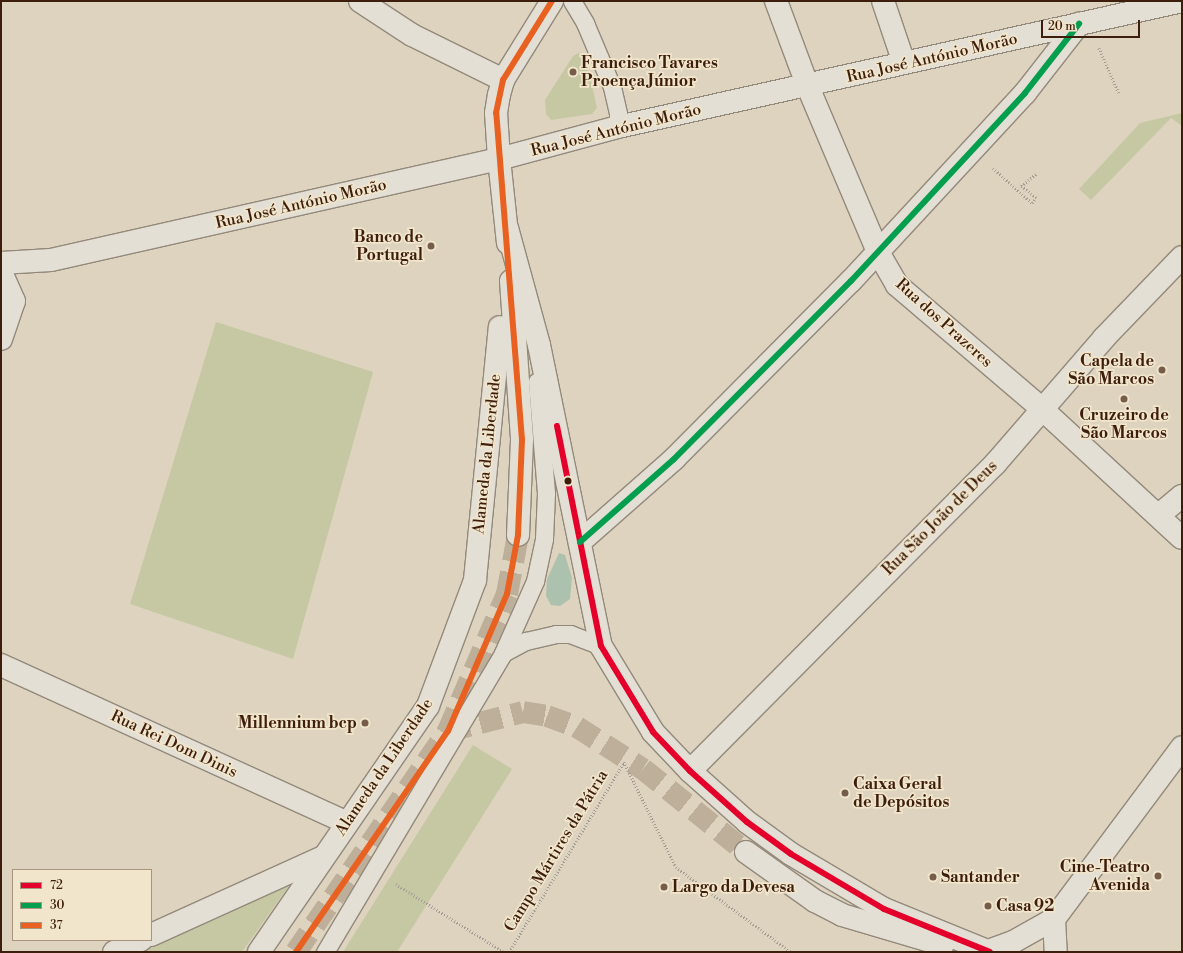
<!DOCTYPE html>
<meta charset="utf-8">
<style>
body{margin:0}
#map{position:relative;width:1183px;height:953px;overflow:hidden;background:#ddd3be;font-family:"Libre Bodoni",serif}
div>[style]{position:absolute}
.green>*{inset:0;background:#c6c8a4}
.water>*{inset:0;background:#adc2ae}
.secondary-tunnel>*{height:22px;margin-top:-11px;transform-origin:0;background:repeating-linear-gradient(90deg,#bdaf9a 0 22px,transparent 0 33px)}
.path>*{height:2.5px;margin-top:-1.25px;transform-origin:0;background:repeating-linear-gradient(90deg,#a59d94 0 1px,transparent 0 3px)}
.roads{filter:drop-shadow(1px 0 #93897b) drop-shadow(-1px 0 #93897b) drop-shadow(0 1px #93897b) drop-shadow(0 -1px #93897b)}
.service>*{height:17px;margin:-8.5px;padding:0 8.5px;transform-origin:8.5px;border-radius:8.5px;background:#e4dfd4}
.pedestrian>*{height:22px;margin:-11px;padding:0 11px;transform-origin:11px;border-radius:11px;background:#e4dfd4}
.minor>*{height:22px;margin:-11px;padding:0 11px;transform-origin:11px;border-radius:11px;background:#e4dfd4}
.secondary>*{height:22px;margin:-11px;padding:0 11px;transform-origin:11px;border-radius:11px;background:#e4dfd4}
.bus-1>*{height:6px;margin:-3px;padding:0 3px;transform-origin:3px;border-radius:3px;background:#e4002b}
.bus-2>*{height:6px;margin:-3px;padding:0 3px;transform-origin:3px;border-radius:3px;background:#039f4e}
.bus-3>*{height:6px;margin:-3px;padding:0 3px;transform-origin:3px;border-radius:3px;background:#e96121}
.dots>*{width:11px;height:11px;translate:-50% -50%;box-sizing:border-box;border:2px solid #f1e5cc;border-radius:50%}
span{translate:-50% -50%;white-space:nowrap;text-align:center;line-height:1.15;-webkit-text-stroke:3.5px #f1e5cc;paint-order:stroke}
.street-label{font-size:16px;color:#3d1d0b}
.poi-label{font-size:16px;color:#3d1d0b;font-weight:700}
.left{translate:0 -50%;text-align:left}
.right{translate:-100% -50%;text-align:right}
.frame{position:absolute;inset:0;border:2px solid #3d1d0b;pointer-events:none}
.legend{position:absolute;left:12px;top:869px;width:140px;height:72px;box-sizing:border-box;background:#f1e5cc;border:1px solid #a9957f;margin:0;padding:5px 7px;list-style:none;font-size:12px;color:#3d1d0b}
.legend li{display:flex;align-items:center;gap:8px;height:20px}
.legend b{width:20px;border:1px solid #a9957f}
.scale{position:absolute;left:1041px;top:20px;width:99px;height:18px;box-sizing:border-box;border:2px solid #3d1d0b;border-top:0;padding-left:5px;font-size:12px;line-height:14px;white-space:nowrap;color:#3d1d0b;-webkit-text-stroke:3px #f1e5cc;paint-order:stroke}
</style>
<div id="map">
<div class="green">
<i style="clip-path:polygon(580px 52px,588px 68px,597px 108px,592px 114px,551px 120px,546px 114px,545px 100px,573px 56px)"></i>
<i style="clip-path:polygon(1182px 113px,1182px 126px,1171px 118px,1091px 200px,1079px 189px,1140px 123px)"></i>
<i style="clip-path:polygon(216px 322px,373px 372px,293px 659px,130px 604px)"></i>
<i style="clip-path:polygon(473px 745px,512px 769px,397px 952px,343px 952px)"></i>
<i style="clip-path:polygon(293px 880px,242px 952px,140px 952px)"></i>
</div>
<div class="water">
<i style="clip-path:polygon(559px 553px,565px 555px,572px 578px,570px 599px,560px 606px,551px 605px,546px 596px,547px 579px)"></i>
</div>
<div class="secondary-tunnel">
<i style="left:448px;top:731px;width:77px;rotate:-14.2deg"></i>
<i style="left:523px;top:712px;width:24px;rotate:9deg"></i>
<i style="left:547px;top:716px;width:32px;rotate:20deg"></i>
<i style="left:577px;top:727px;width:78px;rotate:32.5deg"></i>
<i style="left:643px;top:769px;width:132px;rotate:38.9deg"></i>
<i style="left:296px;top:952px;width:268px;rotate:-55.5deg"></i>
<i style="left:448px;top:731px;width:149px;rotate:-66.7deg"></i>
<i style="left:507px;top:594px;width:60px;rotate:-79.4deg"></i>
</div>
<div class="path">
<i style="left:1099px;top:48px;width:49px;rotate:66deg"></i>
<i style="left:993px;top:168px;width:52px;rotate:41.9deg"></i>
<i style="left:1032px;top:203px;width:6px;rotate:-51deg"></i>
<i style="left:1036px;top:198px;width:19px;rotate:-141deg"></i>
<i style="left:1021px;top:186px;width:21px;rotate:-39deg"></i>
<i style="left:624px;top:762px;width:117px;rotate:63.7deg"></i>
<i style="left:676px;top:867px;width:143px;rotate:36.5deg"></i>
<i style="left:396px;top:884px;width:128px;rotate:32.2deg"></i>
<i style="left:509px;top:952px;width:222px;rotate:-58.8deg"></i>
</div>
<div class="roads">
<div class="service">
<i style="left:572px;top:1px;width:26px;rotate:59deg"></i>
<i style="left:585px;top:23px;width:69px;rotate:67.1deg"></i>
<i style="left:612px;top:87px;width:28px;rotate:77deg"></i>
<i style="left:618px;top:114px;width:13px;rotate:90deg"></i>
<i style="left:503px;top:653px;width:26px;rotate:-28deg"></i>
<i style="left:526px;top:641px;width:31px;rotate:-13deg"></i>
<i style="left:556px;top:634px;width:14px"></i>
<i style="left:570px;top:634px;width:33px;rotate:21deg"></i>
<i style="left:325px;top:952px;width:348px;rotate:-59.2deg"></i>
<i style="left:503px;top:653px;width:79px;rotate:-66deg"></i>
<i style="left:535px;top:581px;width:43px;rotate:-77.9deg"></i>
<i style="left:544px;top:539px;width:46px;rotate:-87.5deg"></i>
<i style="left:546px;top:493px;width:112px;rotate:-94.6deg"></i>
</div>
<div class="pedestrian">
<i style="left:1px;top:665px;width:380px;rotate:24.5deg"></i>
<i style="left:151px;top:935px;width:189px;rotate:-24.4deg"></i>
<i style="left:114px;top:952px;width:30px;rotate:-24deg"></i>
<i style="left:259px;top:952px;width:298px;rotate:-55.5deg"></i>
<i style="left:428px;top:706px;width:134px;rotate:-69.5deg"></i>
<i style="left:475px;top:580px;width:254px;rotate:-84.4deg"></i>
</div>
<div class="minor">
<i style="left:360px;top:1px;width:62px;rotate:33.2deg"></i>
<i style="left:412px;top:35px;width:102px;rotate:26.3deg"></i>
<i style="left:776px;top:1px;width:92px;rotate:69.6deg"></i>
<i style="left:808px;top:87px;width:179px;rotate:67deg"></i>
<i style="left:878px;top:252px;width:38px;rotate:60deg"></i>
<i style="left:897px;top:285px;width:191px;rotate:40.5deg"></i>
<i style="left:1042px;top:409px;width:190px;rotate:42.7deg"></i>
<i style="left:883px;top:1px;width:65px;rotate:71.3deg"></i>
<i style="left:1px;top:263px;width:50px;rotate:-3.4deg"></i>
<i style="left:51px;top:260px;width:459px;rotate:-12.7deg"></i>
<i style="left:499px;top:159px;width:123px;rotate:-15.1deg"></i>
<i style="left:618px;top:127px;width:578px;rotate:-12.59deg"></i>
<i style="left:1px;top:272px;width:32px;rotate:66deg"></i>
<i style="left:14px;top:301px;width:40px;rotate:108.9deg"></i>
<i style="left:1159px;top:515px;width:30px;rotate:-40deg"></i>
<i style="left:580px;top:542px;width:125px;rotate:-41.4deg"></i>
<i style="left:674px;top:459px;width:251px;rotate:-45.2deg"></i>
<i style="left:851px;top:281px;width:256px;rotate:-47.2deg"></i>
<i style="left:1025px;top:93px;width:88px;rotate:-52deg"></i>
<i style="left:690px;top:771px;width:433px;rotate:-45.2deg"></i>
<i style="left:995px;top:464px;width:167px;rotate:-49.1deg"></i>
<i style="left:1104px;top:338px;width:112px;rotate:-46.1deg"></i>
</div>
<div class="secondary">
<i style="left:507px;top:228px;width:121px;rotate:74.7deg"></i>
<i style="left:539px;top:345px;width:307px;rotate:78.4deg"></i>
<i style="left:601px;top:646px;width:100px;rotate:58.8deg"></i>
<i style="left:653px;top:732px;width:54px;rotate:46.5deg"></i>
<i style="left:690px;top:771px;width:76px;rotate:41.8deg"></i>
<i style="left:747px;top:822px;width:54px;rotate:36deg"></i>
<i style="left:791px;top:854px;width:108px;rotate:30.6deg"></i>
<i style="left:884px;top:909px;width:114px;rotate:22.1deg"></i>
<i style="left:508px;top:243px;width:84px;rotate:-96.1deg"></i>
<i style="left:499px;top:159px;width:46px;rotate:-93.7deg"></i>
<i style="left:496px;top:113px;width:18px;rotate:-81deg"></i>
<i style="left:499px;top:95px;width:16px;rotate:-75deg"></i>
<i style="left:503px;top:80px;width:93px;rotate:-58.2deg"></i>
<i style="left:511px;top:281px;width:159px;rotate:86deg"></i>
<i style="left:522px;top:440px;width:95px;rotate:92.4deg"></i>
<i style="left:746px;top:852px;width:85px;rotate:35.4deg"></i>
<i style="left:815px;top:901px;width:30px;rotate:27deg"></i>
<i style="left:842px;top:915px;width:105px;rotate:16.5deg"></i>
<i style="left:1054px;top:919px;width:33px;rotate:87deg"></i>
<i style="left:975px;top:949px;width:13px;rotate:9deg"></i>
<i style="left:988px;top:951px;width:27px;rotate:-20deg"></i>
<i style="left:1013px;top:942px;width:47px;rotate:-29.3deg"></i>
<i style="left:1054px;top:919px;width:214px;rotate:-53.3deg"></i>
</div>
</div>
<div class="bus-1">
<i style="left:557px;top:426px;width:224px;rotate:78.7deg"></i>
<i style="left:601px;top:646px;width:100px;rotate:58.8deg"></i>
<i style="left:653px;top:732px;width:54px;rotate:46.5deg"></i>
<i style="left:690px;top:771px;width:76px;rotate:41.8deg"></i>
<i style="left:747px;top:822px;width:54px;rotate:36deg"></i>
<i style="left:791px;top:854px;width:108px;rotate:30.6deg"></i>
<i style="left:884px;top:909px;width:114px;rotate:22.1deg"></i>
</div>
<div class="bus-2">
<i style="left:580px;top:542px;width:125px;rotate:-41.4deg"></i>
<i style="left:674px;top:459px;width:251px;rotate:-45.2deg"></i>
<i style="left:851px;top:281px;width:256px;rotate:-47.2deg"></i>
<i style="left:1025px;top:93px;width:88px;rotate:-52deg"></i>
</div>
<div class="bus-3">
<i style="left:296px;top:952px;width:268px;rotate:-55.5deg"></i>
<i style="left:448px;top:731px;width:149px;rotate:-66.7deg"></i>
<i style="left:507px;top:594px;width:60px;rotate:-79.4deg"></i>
<i style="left:518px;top:535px;width:95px;rotate:-87.6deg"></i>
<i style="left:522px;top:440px;width:328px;rotate:-94.5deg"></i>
<i style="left:496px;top:113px;width:34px;rotate:-78deg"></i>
<i style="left:503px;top:80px;width:93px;rotate:-58.2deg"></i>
</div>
<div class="dots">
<i style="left:573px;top:72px;background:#755d4a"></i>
<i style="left:431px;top:246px;background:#755d4a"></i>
<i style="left:1162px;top:370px;background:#755d4a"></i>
<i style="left:1124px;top:399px;background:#755d4a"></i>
<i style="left:568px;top:481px;background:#3d1d0b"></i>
<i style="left:365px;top:723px;background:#755d4a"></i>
<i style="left:845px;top:793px;background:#755d4a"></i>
<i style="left:1158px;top:876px;background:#755d4a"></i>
<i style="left:933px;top:877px;background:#755d4a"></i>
<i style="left:664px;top:887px;background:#755d4a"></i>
<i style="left:988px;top:906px;background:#755d4a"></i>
</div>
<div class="street-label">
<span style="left:932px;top:58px;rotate:-13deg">Rua José António Morão</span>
<span style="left:616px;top:130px;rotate:-14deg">Rua José António Morão</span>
<span style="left:301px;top:204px;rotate:-13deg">Rua José António Morão</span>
<span style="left:944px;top:323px;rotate:42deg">Rua dos Prazeres</span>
<span style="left:487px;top:454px;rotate:-84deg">Alameda da Liberdade</span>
<span style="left:940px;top:518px;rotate:-45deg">Rua São João de Deus</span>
<span style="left:174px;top:744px;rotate:25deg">Rua Rei Dom Dinis</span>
<span style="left:384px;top:767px;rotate:-56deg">Alameda da Liberdade</span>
<span style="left:556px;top:851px;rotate:-59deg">Campo Mártires da Pátria</span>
</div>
<div class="poi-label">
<span class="left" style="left:581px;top:72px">Francisco Tavares<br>Proença Júnior</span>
<span class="right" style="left:423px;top:246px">Banco de<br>Portugal</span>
<span class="right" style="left:1154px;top:370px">Capela de<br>São Marcos</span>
<span style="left:1124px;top:424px">Cruzeiro de<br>São Marcos</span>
<span class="right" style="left:357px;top:723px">Millennium bcp</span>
<span class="left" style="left:853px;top:793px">Caixa Geral<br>de Depósitos</span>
<span class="right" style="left:1150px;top:876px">Cine-Teatro<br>Avenida</span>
<span class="left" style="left:941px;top:877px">Santander</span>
<span class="left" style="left:672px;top:887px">Largo da Devesa</span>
<span class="left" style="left:996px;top:906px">Casa 92</span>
</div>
<div class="frame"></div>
<ul class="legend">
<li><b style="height:5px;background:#e4002b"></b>72</li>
<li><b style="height:5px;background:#039f4e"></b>30</li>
<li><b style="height:5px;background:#e96121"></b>37</li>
</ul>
<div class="scale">20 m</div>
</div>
